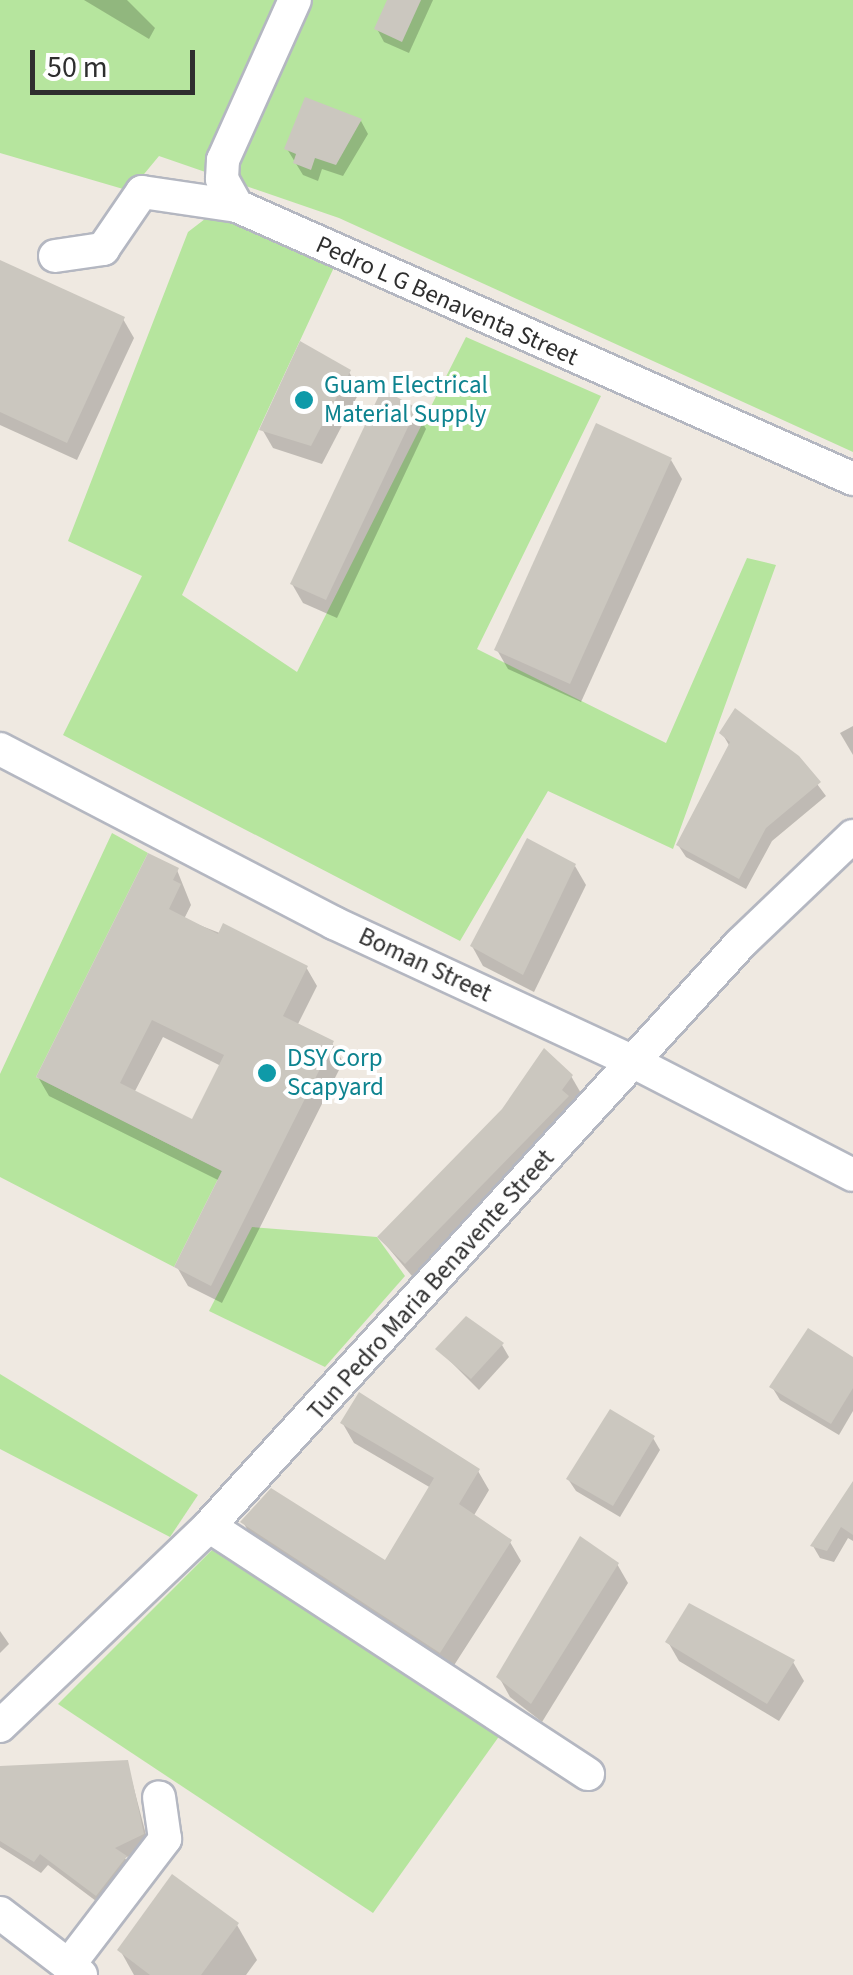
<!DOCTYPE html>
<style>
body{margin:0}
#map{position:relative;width:853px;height:1975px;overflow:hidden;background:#efe9e1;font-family:"Source Sans 3",sans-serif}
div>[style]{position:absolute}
.green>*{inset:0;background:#b6e59e}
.shadow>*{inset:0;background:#0003}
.building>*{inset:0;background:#cbc7bf}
.roads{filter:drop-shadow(2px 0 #b4b7c1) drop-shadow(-2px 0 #b4b7c1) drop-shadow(0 2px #b4b7c1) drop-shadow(0 -2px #b4b7c1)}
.minor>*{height:32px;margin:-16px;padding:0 16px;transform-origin:16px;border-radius:16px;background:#fff}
.dots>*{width:28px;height:28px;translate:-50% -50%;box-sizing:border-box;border:5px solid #fff;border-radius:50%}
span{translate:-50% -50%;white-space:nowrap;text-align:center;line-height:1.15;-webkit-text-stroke:8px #fff;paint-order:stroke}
.street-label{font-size:25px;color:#2e2e2e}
.culture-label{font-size:25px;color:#0d838f}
.left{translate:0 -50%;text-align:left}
.scale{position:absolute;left:30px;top:50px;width:165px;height:45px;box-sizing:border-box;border:5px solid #2e2e2e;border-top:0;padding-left:12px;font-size:30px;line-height:35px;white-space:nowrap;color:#2e2e2e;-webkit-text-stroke:8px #fff;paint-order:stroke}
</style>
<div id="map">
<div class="green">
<i style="clip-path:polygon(0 0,853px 0,853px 452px,339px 218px,159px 156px,130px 191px,0 153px)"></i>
<i style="clip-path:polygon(214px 212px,336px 263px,182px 595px,297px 672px,466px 337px,601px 396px,477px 649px,666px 743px,747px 558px,776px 565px,673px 849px,548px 791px,460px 941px,63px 735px,142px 576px,68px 541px,188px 232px)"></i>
<i style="clip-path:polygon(112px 833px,148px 853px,36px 1077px,222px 1171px,174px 1267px,0 1177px,0 1074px)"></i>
<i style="clip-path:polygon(252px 1227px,377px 1237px,405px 1276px,325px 1367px,209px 1311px)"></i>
<i style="clip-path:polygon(0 1374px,198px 1495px,170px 1537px,0 1449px)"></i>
<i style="clip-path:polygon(212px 1550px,500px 1735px,373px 1913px,58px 1704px)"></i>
</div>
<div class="shadow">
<i style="clip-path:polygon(84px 0,127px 0,155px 28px,149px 39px)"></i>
<i style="clip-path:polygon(392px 0,433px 0,409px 53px,384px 42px,377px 29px)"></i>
<i style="clip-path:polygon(361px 121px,368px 134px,343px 176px,322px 169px,318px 181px,303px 175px,287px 149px)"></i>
<i style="clip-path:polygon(0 263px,123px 319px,134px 338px,77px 460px,0 425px)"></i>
<i style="clip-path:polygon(349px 372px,360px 391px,322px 464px,273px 448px,262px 429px)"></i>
<i style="clip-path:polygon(415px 409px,426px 429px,337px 618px,303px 603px,292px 584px)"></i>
<i style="clip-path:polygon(671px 460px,682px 479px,581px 702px,508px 669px,497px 650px)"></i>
<i style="clip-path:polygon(853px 726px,853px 755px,840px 733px)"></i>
<i style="clip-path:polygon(722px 733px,797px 757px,826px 796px,772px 841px,746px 889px,686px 857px,678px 845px,730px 747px)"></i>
<i style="clip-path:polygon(575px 866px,586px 885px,534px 992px,483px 966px,472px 946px)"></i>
<i style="clip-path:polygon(evenodd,177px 870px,191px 905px,184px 919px,306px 967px,317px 986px,298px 1024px,332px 1043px,343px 1062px,222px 1303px,188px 1286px,177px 1267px,220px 1181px,49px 1096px,38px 1077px,177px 870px,163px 1037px,221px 1066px,193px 1123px,134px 1093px,163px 1037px)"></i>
<i style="clip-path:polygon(571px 1076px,582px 1095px,417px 1282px,380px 1238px)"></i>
<i style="clip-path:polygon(502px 1345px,509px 1357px,479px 1390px,438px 1349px)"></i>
<i style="clip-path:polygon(853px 1360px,853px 1411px,839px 1435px,780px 1400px,772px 1387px)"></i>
<i style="clip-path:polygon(343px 1424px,478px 1471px,489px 1490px,473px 1517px,510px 1542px,521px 1561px,451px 1670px,254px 1541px,243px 1522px,385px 1564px,431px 1488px,354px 1443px)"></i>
<i style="clip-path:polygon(653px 1438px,660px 1450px,620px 1517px,576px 1491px,568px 1479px)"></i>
<i style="clip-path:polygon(853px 1482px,853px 1541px,848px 1538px,834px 1562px,820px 1558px,813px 1546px)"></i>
<i style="clip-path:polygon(617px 1564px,628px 1583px,542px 1722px,510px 1697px,499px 1677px)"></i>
<i style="clip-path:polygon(0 1631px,9px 1644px,0 1653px)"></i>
<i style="clip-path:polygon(668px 1642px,793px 1662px,804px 1681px,779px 1721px,679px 1661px)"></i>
<i style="clip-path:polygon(127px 1762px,149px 1846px,125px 1858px,132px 1870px,104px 1907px,48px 1865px,41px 1873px,0 1847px,0 1779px)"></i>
<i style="clip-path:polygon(237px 1925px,257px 1960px,246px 1975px,134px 1975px,120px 1950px)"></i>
</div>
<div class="building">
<i style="clip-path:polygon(387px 0,421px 0,402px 42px,374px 29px)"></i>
<i style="clip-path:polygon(305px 97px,362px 119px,336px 165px,315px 158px,311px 170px,293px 163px,296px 154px,284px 149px)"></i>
<i style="clip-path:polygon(0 260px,125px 317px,67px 443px,0 412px)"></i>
<i style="clip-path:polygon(300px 341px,351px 370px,311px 446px,259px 430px)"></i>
<i style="clip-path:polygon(382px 389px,417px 408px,326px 600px,290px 584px)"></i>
<i style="clip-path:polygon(596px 423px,672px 458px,570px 684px,494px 650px)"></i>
<i style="clip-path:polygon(735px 708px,799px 756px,821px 782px,766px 828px,739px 879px,676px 845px,730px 742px,719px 733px)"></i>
<i style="clip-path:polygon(527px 838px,576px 864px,523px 975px,470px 946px)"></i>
<i style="clip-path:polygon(evenodd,148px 853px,179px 868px,173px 880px,181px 884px,169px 909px,218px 934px,223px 923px,308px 966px,283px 1016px,334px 1041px,211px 1286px,174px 1267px,222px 1171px,36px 1077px,148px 853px,152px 1020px,224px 1055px,192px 1119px,120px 1083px,152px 1020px)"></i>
<i style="clip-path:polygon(544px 1048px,573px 1075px,562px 1090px,569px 1096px,405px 1264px,377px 1237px,502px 1109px)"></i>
<i style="clip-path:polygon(466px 1316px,504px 1343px,471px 1379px,435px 1349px)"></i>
<i style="clip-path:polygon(808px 1328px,853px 1357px,853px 1388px,831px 1424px,769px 1387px)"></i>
<i style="clip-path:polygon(359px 1392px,480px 1469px,459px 1504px,512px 1540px,440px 1653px,240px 1522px,271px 1488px,385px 1560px,434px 1478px,340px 1423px)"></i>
<i style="clip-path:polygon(610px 1409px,655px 1436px,613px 1506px,566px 1479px)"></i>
<i style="clip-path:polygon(853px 1481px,853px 1535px,841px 1527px,827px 1551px,810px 1546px)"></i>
<i style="clip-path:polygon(580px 1536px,619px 1563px,531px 1704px,496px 1677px)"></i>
<i style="clip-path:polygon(689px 1603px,795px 1660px,767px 1704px,665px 1642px)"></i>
<i style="clip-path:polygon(128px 1760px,144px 1834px,115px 1848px,127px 1856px,96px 1896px,40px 1854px,34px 1862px,0 1841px,0 1766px)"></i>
<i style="clip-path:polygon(172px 1874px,239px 1923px,201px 1975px,150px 1975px,117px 1950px)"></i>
</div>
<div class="roads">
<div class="minor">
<i style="left:237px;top:206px;width:31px;rotate:-119deg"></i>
<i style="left:222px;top:179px;width:19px;rotate:-87deg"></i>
<i style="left:223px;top:160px;width:175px;rotate:-65.8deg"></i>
<i style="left:55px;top:256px;width:49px;rotate:-8.3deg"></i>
<i style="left:103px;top:249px;width:69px;rotate:-55.6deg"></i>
<i style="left:142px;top:192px;width:96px;rotate:8.4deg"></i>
<i style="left:237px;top:206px;width:674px;rotate:23.9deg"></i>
<i style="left:0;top:749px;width:377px;rotate:27.5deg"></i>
<i style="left:334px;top:923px;width:331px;rotate:24.9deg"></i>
<i style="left:634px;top:1062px;width:246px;rotate:27.3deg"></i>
<i style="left:209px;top:1526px;width:453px;rotate:33.2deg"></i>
<i style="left:0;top:1726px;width:289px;rotate:-43.7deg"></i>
<i style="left:209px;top:1526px;width:789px;rotate:-47.62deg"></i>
<i style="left:741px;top:943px;width:155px;rotate:-43.7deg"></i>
<i style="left:0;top:1913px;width:102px;rotate:37.4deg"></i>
<i style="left:68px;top:1966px;width:160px;rotate:-52.6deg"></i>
<i style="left:165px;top:1839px;width:42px;rotate:-98.1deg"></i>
</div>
</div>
<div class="dots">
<i style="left:304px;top:400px;background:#0f9aa8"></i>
<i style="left:267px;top:1073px;background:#0f9aa8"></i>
</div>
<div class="street-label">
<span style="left:447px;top:301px;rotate:24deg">Pedro L G Benaventa Street</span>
<span style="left:425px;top:965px;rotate:25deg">Boman Street</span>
<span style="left:431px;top:1285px;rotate:-48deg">Tun Pedro Maria Benavente Street</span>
</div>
<div class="culture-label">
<span class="left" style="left:324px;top:400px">Guam Electrical<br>Material Supply</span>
<span class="left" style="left:287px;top:1073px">DSY Corp<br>Scapyard</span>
</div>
<div class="scale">50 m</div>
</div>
